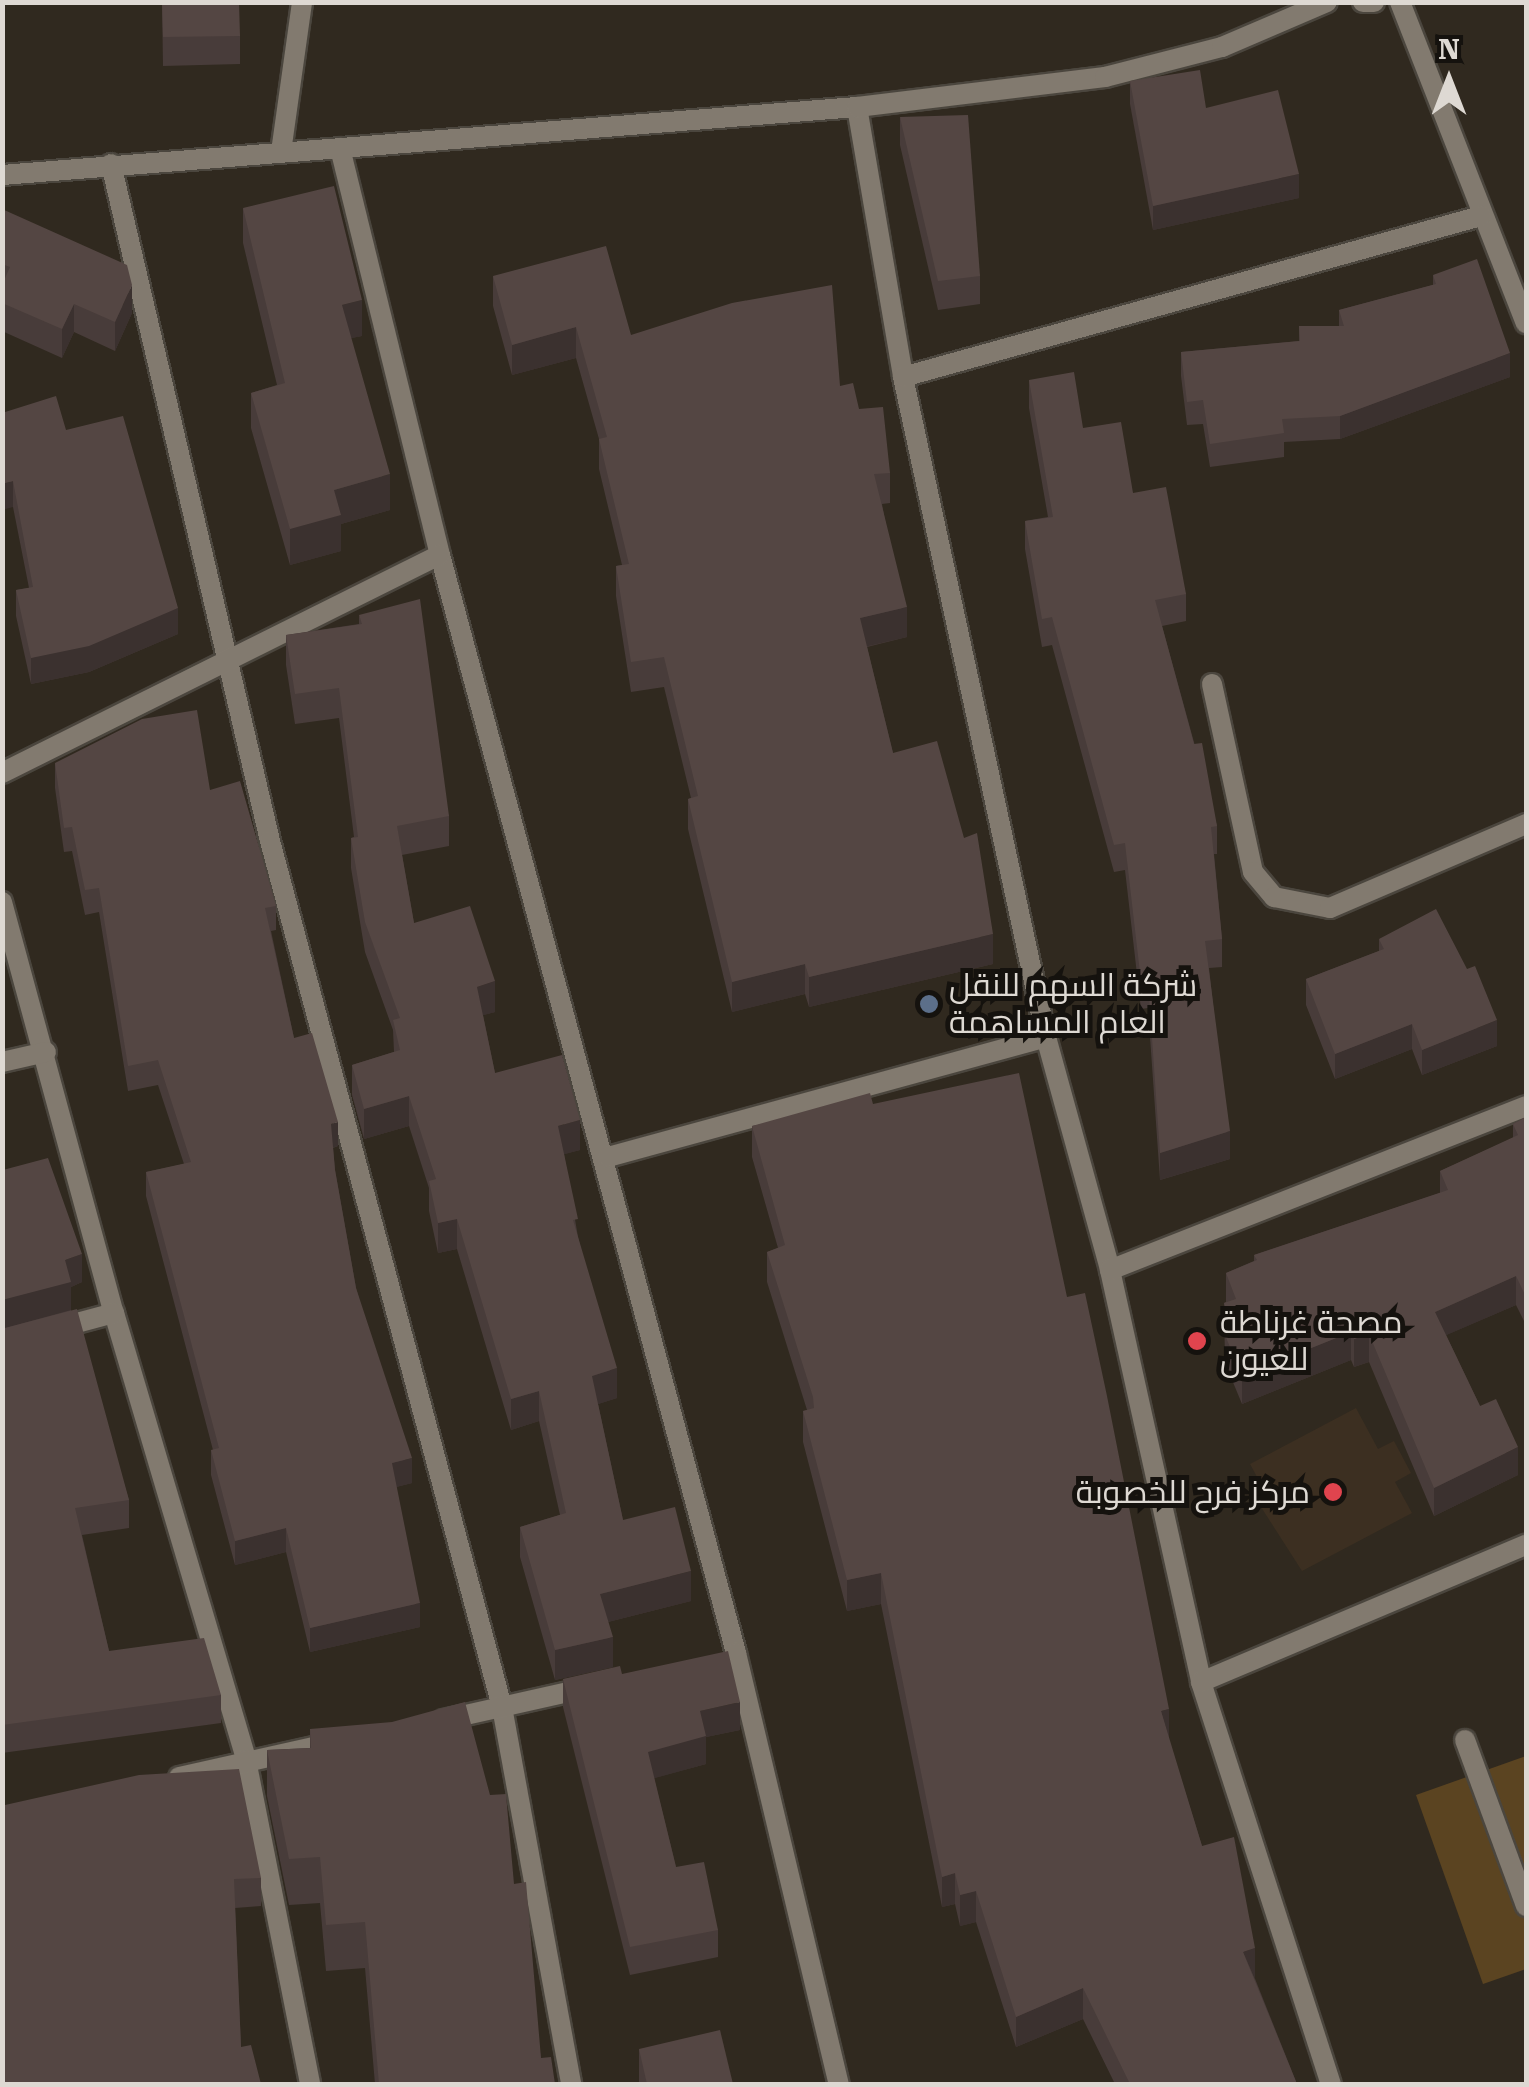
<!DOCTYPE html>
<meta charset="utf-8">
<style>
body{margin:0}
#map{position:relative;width:1529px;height:2087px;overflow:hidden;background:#30291f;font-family:"Roboto Serif",Cairo,serif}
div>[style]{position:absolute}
.medical>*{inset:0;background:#3c2f21}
.green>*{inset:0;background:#5b4421}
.roads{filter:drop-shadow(2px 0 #4b463e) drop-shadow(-2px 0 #4b463e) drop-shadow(0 2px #4b463e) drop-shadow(0 -2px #4b463e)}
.service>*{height:20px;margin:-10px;padding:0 10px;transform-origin:10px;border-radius:10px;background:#827a6f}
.minor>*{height:20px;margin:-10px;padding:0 10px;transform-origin:10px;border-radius:10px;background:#827a6f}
.tertiary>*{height:20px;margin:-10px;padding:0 10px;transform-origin:10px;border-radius:10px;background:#827a6f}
.wall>*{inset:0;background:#483c3a}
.shaded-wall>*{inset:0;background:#3b312f}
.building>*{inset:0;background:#544643}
.dots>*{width:28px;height:28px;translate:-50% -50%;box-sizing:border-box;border:5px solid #15120e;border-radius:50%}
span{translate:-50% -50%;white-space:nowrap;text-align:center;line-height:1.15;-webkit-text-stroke:10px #15120e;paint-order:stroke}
.poi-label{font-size:32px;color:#ded9d3}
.left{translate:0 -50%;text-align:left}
.right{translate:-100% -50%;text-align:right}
.frame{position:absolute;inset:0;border:5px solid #ded9d3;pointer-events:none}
.north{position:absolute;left:1399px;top:30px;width:100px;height:100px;-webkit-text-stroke:8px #15120e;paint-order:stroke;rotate:0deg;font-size:28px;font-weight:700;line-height:40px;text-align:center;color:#ded9d3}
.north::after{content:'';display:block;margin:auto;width:35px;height:45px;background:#ded9d3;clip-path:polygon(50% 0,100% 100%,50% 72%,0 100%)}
</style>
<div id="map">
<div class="medical">
<i style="clip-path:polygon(1356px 1408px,1378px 1449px,1394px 1441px,1411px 1473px,1395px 1482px,1412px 1513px,1302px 1571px,1261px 1507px,1270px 1501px,1250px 1464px)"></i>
</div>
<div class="green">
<i style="clip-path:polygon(1526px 1756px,1526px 1969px,1483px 1984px,1416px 1795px)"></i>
</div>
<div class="roads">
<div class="service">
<i style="left:281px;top:152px;width:151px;rotate:-82deg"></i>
<i style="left:1212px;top:684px;width:192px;rotate:77.7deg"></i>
<i style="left:1253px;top:872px;width:33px;rotate:50deg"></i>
<i style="left:1274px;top:897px;width:57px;rotate:11.1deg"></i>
<i style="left:1330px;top:908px;width:213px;rotate:-23.2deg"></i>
<i style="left:1465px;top:1740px;width:177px;rotate:69.8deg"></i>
</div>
<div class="minor">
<i style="left:1400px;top:2px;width:345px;rotate:68.6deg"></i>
<i style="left:857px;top:107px;width:274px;rotate:80.3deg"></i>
<i style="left:903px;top:377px;width:675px;rotate:77.77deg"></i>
<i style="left:1046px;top:1037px;width:242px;rotate:74.6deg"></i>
<i style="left:1110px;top:1270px;width:422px;rotate:77.5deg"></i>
<i style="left:1201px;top:1682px;width:422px;rotate:72.1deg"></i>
<i style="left:340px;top:148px;width:419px;rotate:76.2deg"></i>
<i style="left:440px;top:555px;width:1137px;rotate:74.91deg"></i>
<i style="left:736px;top:1653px;width:443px;rotate:76.6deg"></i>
<i style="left:111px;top:164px;width:695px;rotate:76.78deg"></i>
<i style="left:270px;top:841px;width:897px;rotate:75deg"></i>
<i style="left:502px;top:1707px;width:383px;rotate:79.6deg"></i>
<i style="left:2px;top:175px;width:858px;rotate:-4.55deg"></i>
<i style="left:857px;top:107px;width:250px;rotate:-6.9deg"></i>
<i style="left:1105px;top:77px;width:121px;rotate:-14.4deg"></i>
<i style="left:1222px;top:47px;width:114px;rotate:-23.2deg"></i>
<i style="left:903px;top:377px;width:600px;rotate:-15.57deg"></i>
<i style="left:2px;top:773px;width:489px;rotate:-26.5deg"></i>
<i style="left:2px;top:902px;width:426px;rotate:74.8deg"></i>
<i style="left:114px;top:1313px;width:466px;rotate:73.5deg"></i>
<i style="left:246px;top:1760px;width:330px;rotate:78.8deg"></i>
<i style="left:2px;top:1062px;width:45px;rotate:-12.8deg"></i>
<i style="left:608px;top:1157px;width:454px;rotate:-15.3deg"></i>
<i style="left:1110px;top:1270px;width:447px;rotate:-21.5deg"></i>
<i style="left:58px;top:1328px;width:58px;rotate:-15deg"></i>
<i style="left:1201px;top:1682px;width:353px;rotate:-22.9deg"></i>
<i style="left:443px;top:1720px;width:147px;rotate:-12.6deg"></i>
<i style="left:179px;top:1777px;width:161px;rotate:-12.6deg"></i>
</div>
<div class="tertiary">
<i style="left:1363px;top:2px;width:11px"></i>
</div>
</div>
<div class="wall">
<i style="clip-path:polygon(162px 2px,240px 36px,240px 64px,163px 66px)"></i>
<i style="clip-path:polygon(1130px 81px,1206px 108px,1299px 198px,1153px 230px,1130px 104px)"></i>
<i style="clip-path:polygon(900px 117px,980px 276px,980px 304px,938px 310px,900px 145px)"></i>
<i style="clip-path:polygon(243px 208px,362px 336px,351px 338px,390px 510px,341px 524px,341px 551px,290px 565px,251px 428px,251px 393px,277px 385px,243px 243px)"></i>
<i style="clip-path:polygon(2px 209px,132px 313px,115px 351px,74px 332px,62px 358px,2px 331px)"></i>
<i style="clip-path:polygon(1433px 275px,1510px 377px,1340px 439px,1284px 442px,1284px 457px,1210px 467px,1203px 424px,1187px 425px,1181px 376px,1181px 352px,1299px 341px,1299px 326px,1339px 326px,1339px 310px,1433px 285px)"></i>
<i style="clip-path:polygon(493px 276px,631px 335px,840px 386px,859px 409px,890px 473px,890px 503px,882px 504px,907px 637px,867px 647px,893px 753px,993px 964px,809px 1007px,805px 994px,732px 1012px,688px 829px,688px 799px,691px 798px,664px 687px,631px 692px,616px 596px,616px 566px,622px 565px,599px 469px,599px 439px,576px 358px,512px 375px,493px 306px)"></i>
<i style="clip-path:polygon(1029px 380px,1083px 428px,1133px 493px,1186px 594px,1186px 621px,1162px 626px,1217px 826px,1217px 854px,1214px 854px,1222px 939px,1222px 967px,1209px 968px,1230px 1159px,1160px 1180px,1148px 1008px,1141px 1009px,1125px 870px,1114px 872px,1052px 645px,1042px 647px,1025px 549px,1025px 521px,1048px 517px,1029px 408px)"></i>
<i style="clip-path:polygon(2px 413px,66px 430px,178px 634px,89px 672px,31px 684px,16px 616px,16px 590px,29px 588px,13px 507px)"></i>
<i style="clip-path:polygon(359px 615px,449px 816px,449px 846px,402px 855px,414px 923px,495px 1012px,483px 1015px,495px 1073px,580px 1150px,564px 1154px,578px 1237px,617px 1398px,598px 1404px,623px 1520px,691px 1601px,608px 1622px,613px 1667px,555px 1680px,520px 1557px,520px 1527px,560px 1515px,539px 1421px,511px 1430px,457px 1249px,438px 1253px,429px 1211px,429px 1188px,409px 1126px,364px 1139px,352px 1095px,352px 1065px,394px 1052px,393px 1030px,365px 952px,351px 868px,351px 838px,354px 837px,339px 718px,295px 724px,286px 665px,286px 635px,359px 624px)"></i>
<i style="clip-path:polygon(55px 763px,210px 790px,276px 906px,276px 930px,271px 931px,294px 1038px,338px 1146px,333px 1148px,335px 1170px,356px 1288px,412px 1483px,396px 1487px,420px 1627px,310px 1652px,286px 1552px,235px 1565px,211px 1475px,211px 1450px,213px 1450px,146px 1196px,146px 1172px,184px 1164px,158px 1085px,128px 1091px,99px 912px,85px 915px,72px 851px,64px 852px,55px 788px)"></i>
<i style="clip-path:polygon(1379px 939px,1497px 1046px,1422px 1075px,1412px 1049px,1335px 1079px,1306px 1005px,1306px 979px,1379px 951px)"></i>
<i style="clip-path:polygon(873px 1104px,1067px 1297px,1169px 1740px,1202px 1846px,1297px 2084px,1115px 2084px,1083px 2019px,1016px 2047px,976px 1922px,960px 1926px,955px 1904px,942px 1907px,881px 1604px,847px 1611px,803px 1442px,803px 1411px,807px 1410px,767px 1282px,767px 1252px,778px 1248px,752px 1157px,752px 1126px)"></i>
<i style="clip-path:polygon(1526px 1117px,1526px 1325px,1516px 1305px,1446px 1335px,1480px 1406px,1518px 1475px,1434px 1516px,1369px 1362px,1354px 1367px,1351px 1360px,1242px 1404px,1225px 1363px,1224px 1303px,1226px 1302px,1226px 1273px,1254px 1261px,1254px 1255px,1440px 1193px,1440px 1171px,1513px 1138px,1513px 1124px)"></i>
<i style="clip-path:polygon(2px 1169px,82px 1282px,71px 1287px,71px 1310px,129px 1500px,129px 1528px,82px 1535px,109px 1651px,221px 1695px,221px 1723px,2px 1753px)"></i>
<i style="clip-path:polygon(622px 1674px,740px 1730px,706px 1737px,706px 1764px,654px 1778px,676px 1867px,718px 1930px,718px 1957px,630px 1975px,563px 1707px,563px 1679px)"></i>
<i style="clip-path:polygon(310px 1729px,514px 1884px,541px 2058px,555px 2084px,375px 2084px,365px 1968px,326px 1971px,320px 1903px,289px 1905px,267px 1796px,267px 1750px,310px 1748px)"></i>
<i style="clip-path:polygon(2px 1804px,261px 1878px,261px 1906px,235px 1908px,241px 2047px)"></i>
<i style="clip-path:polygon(639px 2049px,733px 2084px,639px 2084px)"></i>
</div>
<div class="shaded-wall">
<i style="clip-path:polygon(1299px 174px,1299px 198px,1153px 230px,1153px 206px)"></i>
<i style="clip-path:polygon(132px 285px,132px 313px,115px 351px,115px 322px)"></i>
<i style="clip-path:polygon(362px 300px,362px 336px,342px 340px,342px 305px)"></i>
<i style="clip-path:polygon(74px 304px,74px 332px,62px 358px,62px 329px)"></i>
<i style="clip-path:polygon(576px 327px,576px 358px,512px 375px,512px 345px)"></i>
<i style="clip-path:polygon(1510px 353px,1510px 377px,1340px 439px,1340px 416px)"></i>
<i style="clip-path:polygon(390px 474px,390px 510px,341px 524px,341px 551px,290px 565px,290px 529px,334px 490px)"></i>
<i style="clip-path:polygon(13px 481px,13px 507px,2px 510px,2px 484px)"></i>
<i style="clip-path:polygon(907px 607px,907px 637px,860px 648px,860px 618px)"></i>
<i style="clip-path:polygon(178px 608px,178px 634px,89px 672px,31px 684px,31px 658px)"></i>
<i style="clip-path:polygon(993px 934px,993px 964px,809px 1007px,809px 977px)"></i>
<i style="clip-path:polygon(805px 964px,805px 994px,732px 1012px,732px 982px)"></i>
<i style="clip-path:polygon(495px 981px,495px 1012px,477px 1017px,477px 987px)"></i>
<i style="clip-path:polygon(1497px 1020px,1497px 1046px,1422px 1075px,1422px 1050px)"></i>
<i style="clip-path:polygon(1412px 1024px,1412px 1049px,1335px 1079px,1335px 1054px)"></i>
<i style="clip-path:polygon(409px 1096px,409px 1126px,364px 1139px,364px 1109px)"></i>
<i style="clip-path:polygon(580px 1120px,580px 1150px,558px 1156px,558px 1126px)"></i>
<i style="clip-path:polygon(338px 1122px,338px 1146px,331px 1148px,331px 1124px)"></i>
<i style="clip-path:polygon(1230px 1131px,1230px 1159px,1160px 1180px,1160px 1153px)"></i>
<i style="clip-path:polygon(457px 1219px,457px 1249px,438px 1253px,438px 1223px)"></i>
<i style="clip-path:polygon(82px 1254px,82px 1282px,71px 1287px,71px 1310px,2px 1329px,2px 1300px,65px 1260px)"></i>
<i style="clip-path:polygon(1516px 1276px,1516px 1305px,1435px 1340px,1435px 1312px)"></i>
<i style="clip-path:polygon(1351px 1332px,1351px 1360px,1242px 1404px,1242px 1376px)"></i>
<i style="clip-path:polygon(1369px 1334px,1369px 1362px,1354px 1367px,1354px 1339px)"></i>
<i style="clip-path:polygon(617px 1368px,617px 1398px,592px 1406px,592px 1376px)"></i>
<i style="clip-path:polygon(539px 1391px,539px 1421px,511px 1430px,511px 1399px)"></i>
<i style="clip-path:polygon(1518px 1447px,1518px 1475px,1434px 1516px,1434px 1488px)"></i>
<i style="clip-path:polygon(412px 1458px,412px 1483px,392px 1488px,392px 1463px)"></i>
<i style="clip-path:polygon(286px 1528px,286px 1552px,235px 1565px,235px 1541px)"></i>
<i style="clip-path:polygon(691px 1571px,691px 1601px,600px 1624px,600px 1594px)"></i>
<i style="clip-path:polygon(881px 1573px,881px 1604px,847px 1611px,847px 1580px)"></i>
<i style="clip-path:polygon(420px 1603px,420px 1627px,310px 1652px,310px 1628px)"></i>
<i style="clip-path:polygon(613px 1637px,613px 1667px,555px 1680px,555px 1650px)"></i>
<i style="clip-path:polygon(740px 1702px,740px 1730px,706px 1737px,706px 1764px,648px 1780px,648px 1752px,700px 1711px)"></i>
<i style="clip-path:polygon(1169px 1709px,1169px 1740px,1161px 1711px)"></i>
<i style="clip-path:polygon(955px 1873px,955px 1904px,942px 1907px,942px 1877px)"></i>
<i style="clip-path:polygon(976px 1891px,976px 1922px,960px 1926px,960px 1895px)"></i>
<i style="clip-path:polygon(1255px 1948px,1255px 1979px,1243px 1952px)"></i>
<i style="clip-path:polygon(1083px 1988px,1083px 2019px,1016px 2047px,1016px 2017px)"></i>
</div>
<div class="building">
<i style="clip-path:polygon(162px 2px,239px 2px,240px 36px,163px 37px)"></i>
<i style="clip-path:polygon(1200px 70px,1206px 108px,1278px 90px,1299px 174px,1153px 206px,1130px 81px)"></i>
<i style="clip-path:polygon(968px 115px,980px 276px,938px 281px,900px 117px)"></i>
<i style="clip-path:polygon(334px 186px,362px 300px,342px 305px,390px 474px,334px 490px,341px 515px,290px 529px,251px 393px,285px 383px,243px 208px)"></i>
<i style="clip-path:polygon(2px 209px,127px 265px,132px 285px,115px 322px,74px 304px,62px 329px,2px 303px,2px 285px,10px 267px,2px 264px)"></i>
<i style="clip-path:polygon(606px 246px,631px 335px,732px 303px,832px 285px,840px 386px,853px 383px,859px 409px,883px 407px,890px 473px,874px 474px,907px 607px,860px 618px,893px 753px,937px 741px,964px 838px,977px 833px,993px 934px,809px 977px,805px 964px,732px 982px,688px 799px,698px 796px,664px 657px,631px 662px,616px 566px,629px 564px,599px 439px,607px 437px,576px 327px,512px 345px,493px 276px)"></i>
<i style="clip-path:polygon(1477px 259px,1510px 353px,1340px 416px,1282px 419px,1284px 433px,1210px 444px,1203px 400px,1187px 402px,1181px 352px,1300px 341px,1299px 326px,1344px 326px,1339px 310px,1436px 284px,1433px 275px)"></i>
<i style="clip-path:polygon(1074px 372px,1083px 428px,1121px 422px,1133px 493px,1166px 487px,1186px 594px,1155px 600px,1194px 744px,1202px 743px,1217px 826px,1211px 827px,1222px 939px,1205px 941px,1230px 1131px,1160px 1153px,1148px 980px,1141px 981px,1125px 843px,1114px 845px,1052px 617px,1042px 619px,1025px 521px,1053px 517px,1029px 380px)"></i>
<i style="clip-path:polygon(56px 396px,66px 430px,123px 416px,178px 608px,89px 646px,31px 658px,16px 590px,33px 587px,13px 481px,2px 484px,2px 413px)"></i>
<i style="clip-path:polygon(420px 599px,449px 816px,397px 826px,414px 923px,470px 906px,495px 981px,477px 987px,495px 1073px,562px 1055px,580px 1120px,558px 1126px,578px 1219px,573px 1220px,617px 1368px,592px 1376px,623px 1520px,675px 1507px,691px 1571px,600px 1594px,613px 1637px,555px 1650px,520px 1527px,566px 1513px,539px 1391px,511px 1399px,457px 1219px,438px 1223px,429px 1181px,436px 1179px,409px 1096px,364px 1109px,352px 1065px,400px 1050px,393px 1020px,400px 1018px,365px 922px,351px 838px,358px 837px,339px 688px,295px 694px,286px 635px,362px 624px,359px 615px)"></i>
<i style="clip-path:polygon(197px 710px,210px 790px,240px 781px,276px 906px,265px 908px,294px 1038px,312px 1033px,338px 1122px,331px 1124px,335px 1170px,356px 1288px,412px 1458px,392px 1463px,420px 1603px,310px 1628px,286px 1528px,235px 1541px,211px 1450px,219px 1448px,146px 1172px,191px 1162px,158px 1060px,128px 1066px,99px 888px,85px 890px,72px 827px,64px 828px,55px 763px,142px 719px)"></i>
<i style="clip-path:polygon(1436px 909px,1467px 969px,1475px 966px,1497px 1020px,1422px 1050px,1412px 1024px,1335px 1054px,1306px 979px,1384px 949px,1379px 939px)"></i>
<i style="clip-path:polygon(1019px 1073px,1067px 1297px,1085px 1293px,1107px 1396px,1169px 1709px,1161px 1711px,1202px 1846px,1234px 1837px,1255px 1948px,1243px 1952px,1297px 2084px,1130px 2084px,1083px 1988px,1016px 2017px,976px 1891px,960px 1895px,955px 1873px,942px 1877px,881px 1573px,847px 1580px,803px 1411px,814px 1408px,813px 1397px,767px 1252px,785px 1245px,752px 1126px,870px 1093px,873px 1104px)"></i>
<i style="clip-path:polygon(1526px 1117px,1526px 1297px,1516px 1276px,1435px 1312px,1480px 1406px,1496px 1399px,1518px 1447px,1434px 1488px,1369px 1334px,1354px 1339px,1351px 1332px,1242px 1376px,1225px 1335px,1235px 1332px,1224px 1303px,1236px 1299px,1226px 1273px,1257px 1260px,1254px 1255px,1448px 1190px,1440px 1171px,1518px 1135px,1513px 1124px)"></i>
<i style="clip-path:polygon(48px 1158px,82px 1254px,65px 1260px,71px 1282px,2px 1300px,2px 1169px,3px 1170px)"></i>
<i style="clip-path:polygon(77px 1309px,129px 1500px,75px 1508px,109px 1651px,204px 1638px,221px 1695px,2px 1725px,2px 1327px,5px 1328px)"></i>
<i style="clip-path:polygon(728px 1651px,740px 1702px,700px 1711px,706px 1736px,648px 1752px,676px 1867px,704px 1862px,718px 1930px,630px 1947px,563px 1679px,620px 1666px,622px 1674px)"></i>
<i style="clip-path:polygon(465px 1702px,490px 1795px,506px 1794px,514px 1884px,526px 1882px,541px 2058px,551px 2057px,555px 2084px,379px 2084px,365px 1922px,326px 1925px,320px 1857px,289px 1859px,267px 1750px,311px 1748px,310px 1729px,392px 1722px)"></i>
<i style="clip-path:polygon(239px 1769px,261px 1878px,234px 1879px,241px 2047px,251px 2045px,261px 2084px,2px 2084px,2px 1804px,5px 1805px,139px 1775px)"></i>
<i style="clip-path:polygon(720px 2030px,733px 2084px,647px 2084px,639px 2049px)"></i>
</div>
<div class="dots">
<i style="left:929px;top:1004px;background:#5c6f8a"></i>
<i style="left:1197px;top:1341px;background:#e0444e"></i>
<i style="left:1333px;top:1492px;background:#e0444e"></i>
</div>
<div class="poi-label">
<span class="left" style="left:949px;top:1004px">شركة السهم للنقل<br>العام المساهمة</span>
<span class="left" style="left:1220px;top:1341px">مصحة غرناطة<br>للعيون</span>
<span class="right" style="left:1310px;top:1492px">مركز فرح للخصوبة</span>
</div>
<div class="frame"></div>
<div class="north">N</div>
</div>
